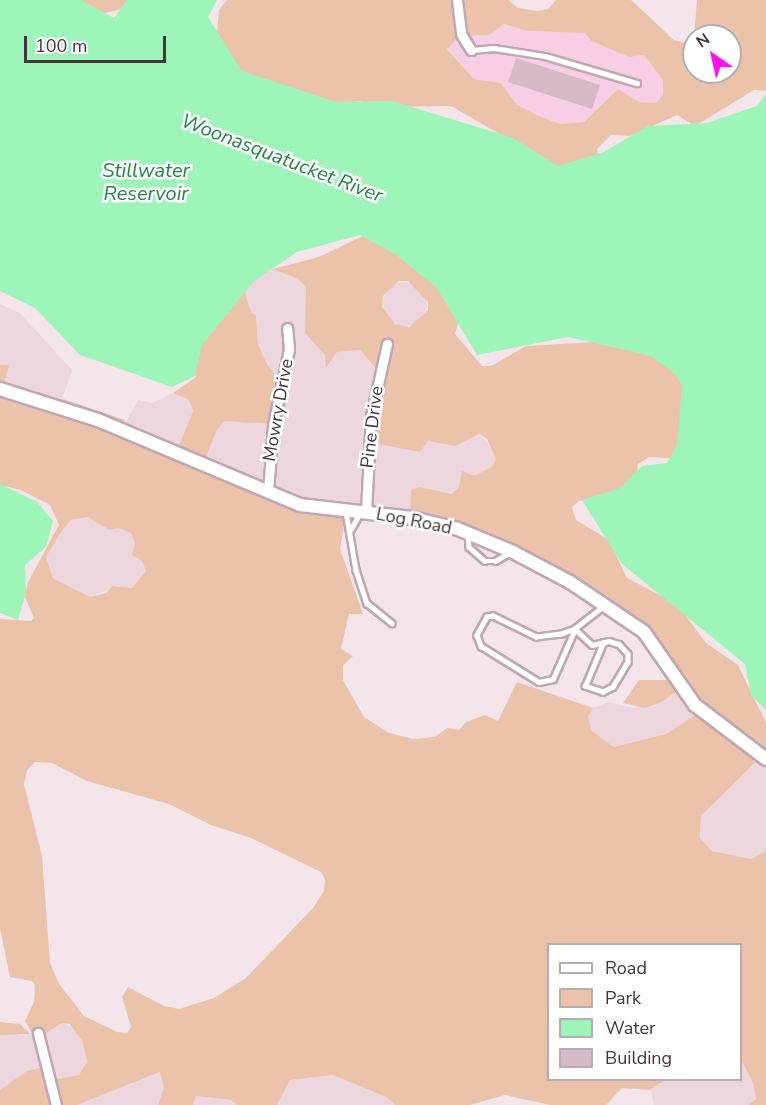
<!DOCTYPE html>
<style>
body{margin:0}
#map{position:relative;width:766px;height:1105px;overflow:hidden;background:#f4e5eb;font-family:"Nunito Sans",sans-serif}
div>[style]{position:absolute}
.residential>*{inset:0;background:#ecd7df}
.round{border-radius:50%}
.commercial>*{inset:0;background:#f7cee3}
.green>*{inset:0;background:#ebc3ab}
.water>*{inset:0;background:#9df5ba}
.building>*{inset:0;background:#d6bac7}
.roads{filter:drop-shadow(2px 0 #c0a7b2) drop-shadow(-2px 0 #c0a7b2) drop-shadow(0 2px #c0a7b2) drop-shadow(0 -2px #c0a7b2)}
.service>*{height:4.5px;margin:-2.25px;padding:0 2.25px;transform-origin:2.25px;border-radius:2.25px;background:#fff}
.minor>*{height:9px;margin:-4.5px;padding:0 4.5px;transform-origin:4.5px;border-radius:4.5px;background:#fff}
.tertiary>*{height:12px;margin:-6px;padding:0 6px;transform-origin:6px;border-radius:6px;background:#fff}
span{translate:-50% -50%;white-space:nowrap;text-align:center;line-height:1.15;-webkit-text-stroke:5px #fff;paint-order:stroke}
.street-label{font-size:18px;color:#47343d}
.water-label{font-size:20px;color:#208743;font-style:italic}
.legend{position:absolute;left:547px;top:943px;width:195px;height:138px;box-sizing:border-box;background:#fff;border:2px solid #b5aeb1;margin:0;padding:8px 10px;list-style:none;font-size:18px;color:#47343d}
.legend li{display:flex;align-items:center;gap:12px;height:30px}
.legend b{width:30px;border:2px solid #b5aeb1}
.north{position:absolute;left:682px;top:24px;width:60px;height:60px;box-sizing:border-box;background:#fff;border:2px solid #b5aeb1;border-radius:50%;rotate:326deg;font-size:16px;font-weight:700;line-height:24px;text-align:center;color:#47343d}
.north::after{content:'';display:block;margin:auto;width:21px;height:27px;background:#f1e;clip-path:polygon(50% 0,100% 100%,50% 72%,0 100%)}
.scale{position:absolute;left:24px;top:36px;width:142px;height:27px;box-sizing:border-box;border:3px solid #47343d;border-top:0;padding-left:8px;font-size:18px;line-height:21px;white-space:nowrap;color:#47343d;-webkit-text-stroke:4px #fff;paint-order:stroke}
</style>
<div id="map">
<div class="residential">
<i style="clip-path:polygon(273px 269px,298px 279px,306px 287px,306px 333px,325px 355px,328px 366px,337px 352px,360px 350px,378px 371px,409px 449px,419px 452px,428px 441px,434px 440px,456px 446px,479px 434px,493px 449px,496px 459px,492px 467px,452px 494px,420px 487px,410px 520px,312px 507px,204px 462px,217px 430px,225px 420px,273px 424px,282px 383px,267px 364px,258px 344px,256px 315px,251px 312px,242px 283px)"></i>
<i class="round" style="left:383px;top:282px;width:44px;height:44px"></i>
<i style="clip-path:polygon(0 304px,20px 313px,72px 370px,60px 405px,3px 389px,8px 365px,0 365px)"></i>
<i style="clip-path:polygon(173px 393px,189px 400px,193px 411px,178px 451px,122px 429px,138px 400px,152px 403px)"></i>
<i style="clip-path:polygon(88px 517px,109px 530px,118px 527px,131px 533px,146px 571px,131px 589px,118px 586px,90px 597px,53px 578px,46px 557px,61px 532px,71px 520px)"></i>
<i style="clip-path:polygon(681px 688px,700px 712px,666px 734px,614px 747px,592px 731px,588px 717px,593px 708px,608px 702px,633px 708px)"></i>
<i style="clip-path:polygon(761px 758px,766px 762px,766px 851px,751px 859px,712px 851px,700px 838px,701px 816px)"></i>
<i style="clip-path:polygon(62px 1023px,73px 1027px,82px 1041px,87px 1067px,79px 1075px,0 1090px,0 1035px,13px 1032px,19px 1036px,32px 1033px,40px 1037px)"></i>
<i style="clip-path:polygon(741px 1060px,753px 1083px,756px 1099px,748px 1105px,654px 1105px,651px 1090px,665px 1080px,740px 1080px)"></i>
<i style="clip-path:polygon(161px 1072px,164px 1087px,158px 1105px,77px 1105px)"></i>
<i style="clip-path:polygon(334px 1075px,386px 1097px,395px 1105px,277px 1105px,290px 1080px)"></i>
<i style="clip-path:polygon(196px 1096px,231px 1100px,237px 1105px,193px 1105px)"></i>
</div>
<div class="commercial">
<i style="clip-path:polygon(504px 24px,527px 31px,585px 33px,591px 41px,629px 57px,644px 55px,664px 80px,663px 94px,657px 103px,638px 102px,618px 89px,584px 122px,560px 124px,537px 115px,516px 104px,501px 83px,474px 79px,447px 48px,460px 36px,489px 35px)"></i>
</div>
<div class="green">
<i style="clip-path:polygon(71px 0,128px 0,121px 9px,102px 14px)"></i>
<i style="clip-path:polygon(evenodd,227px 0,508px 0,518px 8px,537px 11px,548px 9px,556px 0,631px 0,674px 40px,688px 44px,694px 39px,694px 72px,730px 72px,730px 36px,694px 36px,697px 0,766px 0,766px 91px,754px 90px,695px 126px,677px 115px,630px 136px,611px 135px,597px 149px,599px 161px,544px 172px,515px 143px,451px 106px,370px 107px,361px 101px,303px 106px,215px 56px,219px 10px,227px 0,504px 24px,527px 31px,585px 33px,591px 41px,629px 57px,644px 55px,663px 80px,663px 94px,657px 103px,639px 102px,618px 89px,584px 122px,560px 124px,537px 115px,516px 104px,501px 83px,474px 79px,447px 49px,460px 36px,489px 35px,504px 24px)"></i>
<i style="clip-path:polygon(evenodd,363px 236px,418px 253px,458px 323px,455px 334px,482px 366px,491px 366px,526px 346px,610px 341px,684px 368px,681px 445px,670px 458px,649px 457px,638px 464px,637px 473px,612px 497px,579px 501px,572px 507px,576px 520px,609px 540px,627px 578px,677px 604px,706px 643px,738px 665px,766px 723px,766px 762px,760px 758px,701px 816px,700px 838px,712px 851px,751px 859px,766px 851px,766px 1105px,748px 1105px,756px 1099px,753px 1083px,741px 1060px,740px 944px,548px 944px,548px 1080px,665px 1080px,650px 1090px,622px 1088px,606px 1105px,550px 1105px,505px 1095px,470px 1105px,395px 1105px,386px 1097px,333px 1075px,290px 1080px,277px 1105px,237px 1105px,231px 1100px,196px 1096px,193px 1105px,158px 1105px,164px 1087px,160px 1072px,77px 1105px,0 1105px,0 1090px,27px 1071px,47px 1066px,52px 1080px,79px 1075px,87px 1062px,82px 1041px,70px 1024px,62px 1023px,40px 1037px,32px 1033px,25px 1021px,34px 1002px,35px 985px,32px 981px,10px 977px,0 928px,0 619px,31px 621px,34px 618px,25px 597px,28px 582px,59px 525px,50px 505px,21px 490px,0 485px,0 365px,9px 365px,3px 388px,61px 405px,63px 399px,125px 420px,122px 428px,177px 451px,193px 411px,189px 400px,173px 393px,196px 377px,193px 363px,196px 347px,242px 283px,251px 312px,256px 315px,258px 344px,267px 364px,282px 383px,273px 424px,225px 421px,217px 430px,204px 462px,261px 489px,346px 513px,340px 549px,363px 614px,349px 614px,341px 649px,353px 656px,343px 665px,343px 680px,364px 717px,389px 733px,413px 739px,435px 737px,447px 728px,459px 730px,466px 722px,485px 715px,498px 721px,517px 682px,593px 708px,588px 717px,592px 731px,614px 747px,666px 734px,700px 712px,681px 688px,660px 703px,644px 708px,623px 703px,639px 680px,676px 680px,648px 638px,567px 583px,453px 530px,410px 520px,411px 490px,420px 487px,452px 494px,459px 487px,462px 471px,474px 476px,492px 467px,496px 459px,487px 439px,479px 434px,456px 446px,428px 441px,420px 452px,368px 442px,378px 371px,360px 350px,337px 352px,326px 368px,325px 355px,305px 333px,306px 287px,298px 279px,273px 269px,319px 257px,363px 236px,399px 281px,408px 281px,428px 302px,428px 310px,409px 327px,395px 324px,382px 307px,383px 296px,399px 281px,363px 236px,88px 517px,109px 530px,118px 528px,131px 533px,135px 544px,132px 555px,142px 561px,146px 571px,132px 588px,112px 586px,106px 593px,90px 597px,53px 578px,46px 557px,61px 532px,71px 520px,88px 517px,363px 236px,35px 762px,52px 763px,87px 781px,169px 804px,211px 825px,251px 838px,321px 872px,325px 879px,324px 891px,313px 908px,246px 978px,214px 998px,179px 1009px,164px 1006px,128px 987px,122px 997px,131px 1027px,127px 1033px,117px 1032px,84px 1016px,59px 984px,50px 963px,42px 856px,24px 784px,27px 770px,35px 762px)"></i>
<i style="clip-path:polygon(0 1022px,20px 1024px,30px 1034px,0 1035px)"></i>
</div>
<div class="water">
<i style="clip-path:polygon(0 0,81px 0,114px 18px,127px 0,217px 0,208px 17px,242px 71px,336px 102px,392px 101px,513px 138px,558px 166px,604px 152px,648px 126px,707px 123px,757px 106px,766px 94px,766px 710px,751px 695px,745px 664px,622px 564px,582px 500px,620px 488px,642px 466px,667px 463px,677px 445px,682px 386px,675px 374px,651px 356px,568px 337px,477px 355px,436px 287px,395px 254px,360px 235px,297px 252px,254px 281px,202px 345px,195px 376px,172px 387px,80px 355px,35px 308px,0 291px)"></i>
<i style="clip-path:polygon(0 484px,37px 502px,53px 521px,46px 547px,25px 565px,26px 592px,18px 620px,0 613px)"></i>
</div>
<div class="building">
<i style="clip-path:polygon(516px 58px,600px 85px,592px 109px,508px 82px)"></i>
</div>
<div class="roads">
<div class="service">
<i style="left:471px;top:50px;width:23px;rotate:-5deg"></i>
<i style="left:494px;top:48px;width:52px;rotate:8.9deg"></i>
<i style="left:545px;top:56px;width:96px;rotate:16.4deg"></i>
<i style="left:346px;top:512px;width:59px;rotate:80.2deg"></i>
<i style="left:356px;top:570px;width:35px;rotate:72deg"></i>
<i style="left:367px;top:603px;width:32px;rotate:39deg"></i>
<i style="left:351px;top:529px;width:18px;rotate:-61deg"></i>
<i style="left:468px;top:534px;width:13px;rotate:86deg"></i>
<i style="left:469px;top:547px;width:21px;rotate:41deg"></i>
<i style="left:485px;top:561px;width:10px"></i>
<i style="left:495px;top:561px;width:16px;rotate:-30deg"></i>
<i style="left:603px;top:607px;width:36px;rotate:142deg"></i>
<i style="left:575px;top:629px;width:15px;rotate:160deg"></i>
<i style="left:561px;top:634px;width:25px;rotate:173deg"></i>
<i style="left:536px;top:637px;width:48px;rotate:-154deg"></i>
<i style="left:493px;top:616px;width:6px;rotate:171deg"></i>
<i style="left:487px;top:617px;width:21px;rotate:119deg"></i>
<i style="left:477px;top:635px;width:12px;rotate:70deg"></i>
<i style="left:481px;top:646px;width:68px;rotate:31.8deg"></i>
<i style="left:539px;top:682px;width:14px;rotate:-12deg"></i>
<i style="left:553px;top:679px;width:55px;rotate:-66.3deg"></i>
<i style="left:575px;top:629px;width:23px;rotate:43deg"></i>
<i style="left:592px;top:645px;width:17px;rotate:-13deg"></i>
<i style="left:609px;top:641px;width:10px;rotate:17deg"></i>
<i style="left:619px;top:644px;width:13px;rotate:48deg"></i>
<i style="left:628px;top:654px;width:8px;rotate:90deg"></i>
<i style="left:628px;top:662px;width:29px;rotate:121deg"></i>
<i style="left:613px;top:687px;width:11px;rotate:153deg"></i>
<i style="left:603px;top:692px;width:19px;rotate:-162deg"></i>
<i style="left:585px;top:686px;width:47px;rotate:-67.3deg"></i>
</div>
<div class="minor">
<i style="left:457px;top:0;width:34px;rotate:83deg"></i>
<i style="left:461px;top:34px;width:19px;rotate:58deg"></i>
<i style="left:268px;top:492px;width:67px;rotate:-85.7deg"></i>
<i style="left:273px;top:425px;width:78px;rotate:-78.1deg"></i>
<i style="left:289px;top:349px;width:21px;rotate:-95deg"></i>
<i style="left:366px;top:511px;width:95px;rotate:-87deg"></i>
<i style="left:371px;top:416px;width:74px;rotate:-77.5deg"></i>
<i style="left:38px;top:1033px;width:74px;rotate:76deg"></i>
</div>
<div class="tertiary">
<i style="left:0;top:389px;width:103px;rotate:17.6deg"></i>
<i style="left:98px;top:420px;width:219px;rotate:22.8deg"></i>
<i style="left:300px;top:505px;width:113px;rotate:6.6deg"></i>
<i style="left:412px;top:518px;width:47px;rotate:13.4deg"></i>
<i style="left:458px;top:529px;width:60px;rotate:22.7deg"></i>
<i style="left:513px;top:552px;width:64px;rotate:27.8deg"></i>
<i style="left:570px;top:582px;width:89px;rotate:34deg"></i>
<i style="left:644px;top:632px;width:89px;rotate:55.1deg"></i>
<i style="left:695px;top:705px;width:89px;rotate:37.3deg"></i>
</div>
</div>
<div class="street-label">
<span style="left:278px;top:410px;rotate:-80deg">Mowry Drive</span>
<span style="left:372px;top:427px;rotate:-83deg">Pine Drive</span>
<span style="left:414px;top:521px;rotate:11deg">Log Road</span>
</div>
<div class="water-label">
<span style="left:282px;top:158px;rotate:21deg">Woonasquatucket River</span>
<span style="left:146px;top:182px">Stillwater<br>Reservoir</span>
</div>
<ul class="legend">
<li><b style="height:8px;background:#fff"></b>Road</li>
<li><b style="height:16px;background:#ebc3ab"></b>Park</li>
<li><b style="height:16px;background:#9df5ba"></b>Water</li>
<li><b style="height:16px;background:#d6bac7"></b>Building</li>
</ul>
<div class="north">N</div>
<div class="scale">100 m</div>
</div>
